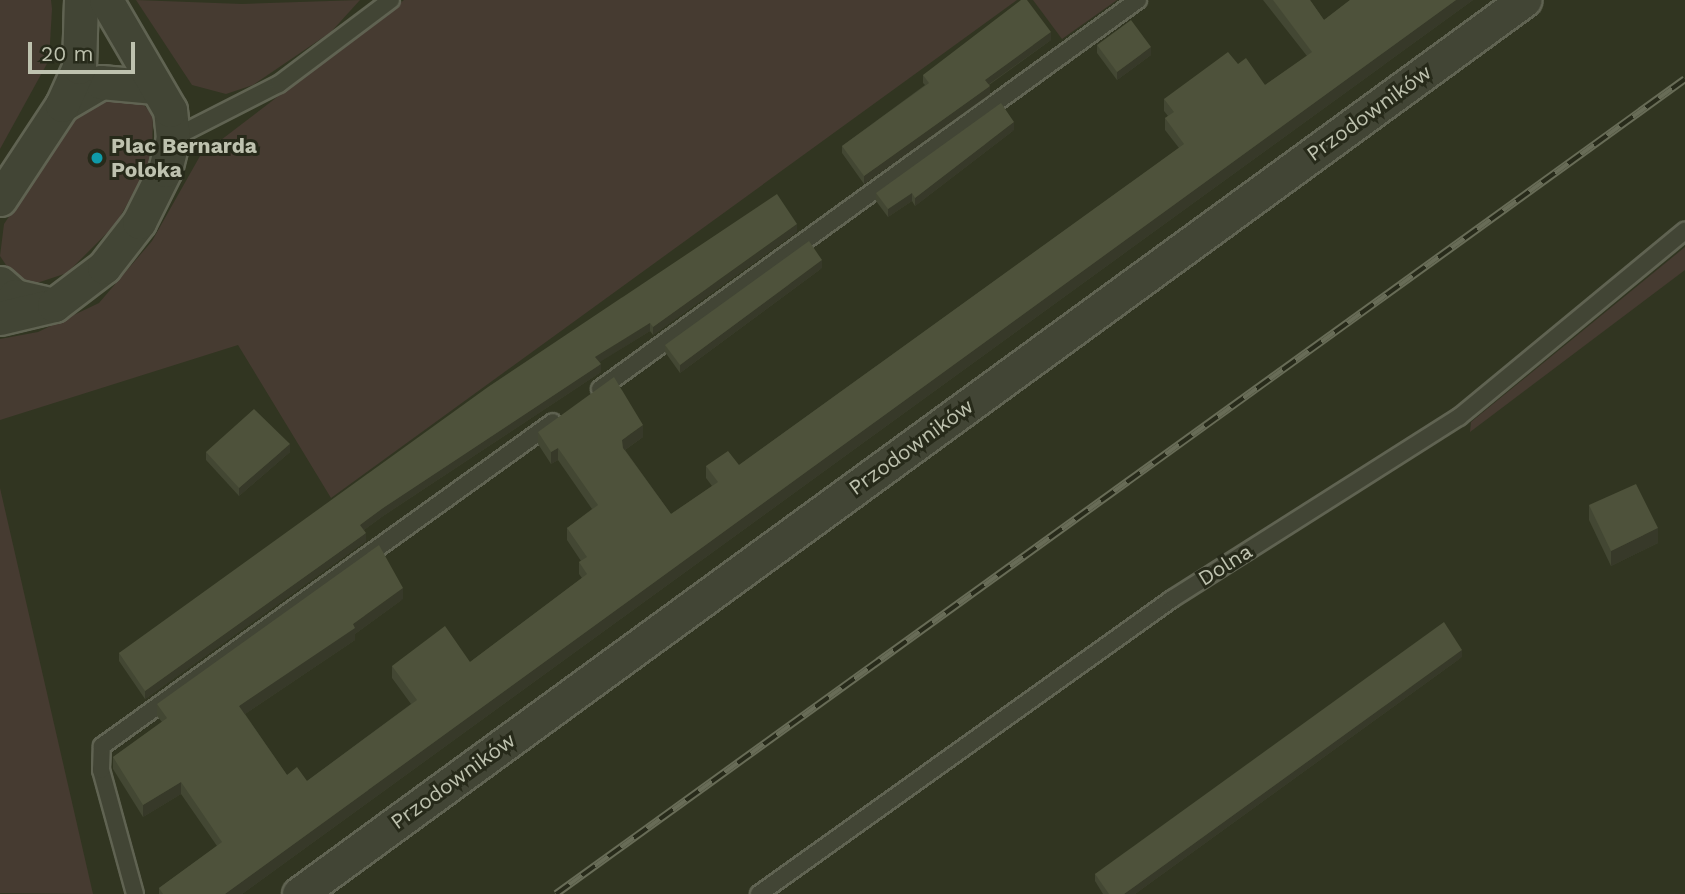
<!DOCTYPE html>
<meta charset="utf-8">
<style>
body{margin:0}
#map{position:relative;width:1685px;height:894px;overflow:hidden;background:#313521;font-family:"Work Sans",sans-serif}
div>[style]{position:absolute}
.green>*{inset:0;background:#463b31}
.roads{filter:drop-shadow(2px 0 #606352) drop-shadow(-2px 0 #606352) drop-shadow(0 2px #606352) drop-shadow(0 -2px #606352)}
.lane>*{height:16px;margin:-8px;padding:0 8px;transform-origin:8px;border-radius:8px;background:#424535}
.street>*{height:33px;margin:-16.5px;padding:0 16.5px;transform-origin:16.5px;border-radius:16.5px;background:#424535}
.rail>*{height:8px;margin-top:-4px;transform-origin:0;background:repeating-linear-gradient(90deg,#272a1a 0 16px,#686c57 0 32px);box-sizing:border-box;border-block:2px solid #686c57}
.wall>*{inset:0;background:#434733}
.shaded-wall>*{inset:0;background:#373929}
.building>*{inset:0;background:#4e523b}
.dots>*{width:19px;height:19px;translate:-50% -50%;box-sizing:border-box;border:4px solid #272a1a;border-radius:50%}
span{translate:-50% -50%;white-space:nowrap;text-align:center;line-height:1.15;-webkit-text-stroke:6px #272a1a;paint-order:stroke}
.street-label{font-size:21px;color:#bec2af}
.poi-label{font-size:21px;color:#bec2af;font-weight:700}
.left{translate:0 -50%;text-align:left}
.scale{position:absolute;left:28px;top:42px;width:107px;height:32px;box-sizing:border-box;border:4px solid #bec2af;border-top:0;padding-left:9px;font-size:21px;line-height:24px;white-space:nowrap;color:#bec2af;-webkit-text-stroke:5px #272a1a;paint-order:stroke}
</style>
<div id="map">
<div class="green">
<i style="clip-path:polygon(0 0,51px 0,52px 9px,49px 60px,0 149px)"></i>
<i style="clip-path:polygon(136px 0,242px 4px,360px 0,331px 32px,253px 85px,226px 94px,192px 85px)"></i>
<i style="clip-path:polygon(404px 0,1017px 0,331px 498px,238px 345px,0 420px,0 339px,38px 332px,99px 303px,152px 241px,200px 156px)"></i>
<i style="clip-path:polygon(1033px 0,1117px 0,1062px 39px)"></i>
<i style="clip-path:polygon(104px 92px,140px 100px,153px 116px,152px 154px,143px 176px,116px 224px,67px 273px,34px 284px,14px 277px,0 256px,4px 224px,79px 113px)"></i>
<i style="clip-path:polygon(1685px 247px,1685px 270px,1470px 432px,1471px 422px)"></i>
<i style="clip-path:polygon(0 488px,93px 894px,0 893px)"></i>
</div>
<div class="roads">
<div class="lane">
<i style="left:173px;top:138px;width:119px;rotate:-27deg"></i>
<i style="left:279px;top:84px;width:140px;rotate:-36.9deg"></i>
<i style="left:600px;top:389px;width:664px;rotate:-35.87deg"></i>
<i style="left:135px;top:894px;width:129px;rotate:-105.3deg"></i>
<i style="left:101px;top:770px;width:24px;rotate:-88deg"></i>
<i style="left:102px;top:746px;width:555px;rotate:-35.69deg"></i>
<i style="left:759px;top:894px;width:508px;rotate:-35.54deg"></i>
<i style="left:1172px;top:599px;width:340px;rotate:-32.4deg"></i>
<i style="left:1459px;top:417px;width:293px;rotate:-39.5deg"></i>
</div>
<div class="street">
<i style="left:62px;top:105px;width:45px;rotate:-30.5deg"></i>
<i style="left:101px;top:82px;width:54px;rotate:5.3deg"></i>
<i style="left:0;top:199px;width:113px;rotate:-56.6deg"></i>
<i style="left:62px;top:105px;width:42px;rotate:-65.9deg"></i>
<i style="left:79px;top:67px;width:67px;rotate:-88.3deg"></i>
<i style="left:0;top:283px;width:20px;rotate:41deg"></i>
<i style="left:15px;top:296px;width:37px;rotate:13deg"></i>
<i style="left:0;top:318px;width:56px;rotate:-13.5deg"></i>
<i style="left:54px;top:305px;width:63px;rotate:-37.2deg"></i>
<i style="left:104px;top:267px;width:57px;rotate:-52.1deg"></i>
<i style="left:139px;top:222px;width:58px;rotate:-63.4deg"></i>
<i style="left:165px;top:170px;width:33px;rotate:-76deg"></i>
<i style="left:173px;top:138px;width:28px;rotate:-96deg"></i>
<i style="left:170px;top:110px;width:127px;rotate:-120.2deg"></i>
<i style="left:299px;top:894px;width:1517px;rotate:-36.12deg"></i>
</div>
</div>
<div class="rail">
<i style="left:556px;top:894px;width:1392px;rotate:-35.82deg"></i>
</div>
<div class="wall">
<i style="clip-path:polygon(1263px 0,1310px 0,1324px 20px,1350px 0,1473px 0,242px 894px,159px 894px,159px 888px,217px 846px,181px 794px,143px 817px,113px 769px,113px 757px,162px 722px,157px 716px,157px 704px,403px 599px,355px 634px,355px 640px,245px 714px,287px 775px,307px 781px,411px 704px,392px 678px,392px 666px,470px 662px,582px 578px,579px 574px,579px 562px,581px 561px,567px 540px,567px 528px,592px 509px,558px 460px,551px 464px,538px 444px,538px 432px,643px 437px,625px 450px,671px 514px,712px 486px,706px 478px,706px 466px,739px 465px,1179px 148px,1165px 130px,1165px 118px,1168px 116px,1164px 111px,1164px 99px,1238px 64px,1265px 85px,1307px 56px)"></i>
<i style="clip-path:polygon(1051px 40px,989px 85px,990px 94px,864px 184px,842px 153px,842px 146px,925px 85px,923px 83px,923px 75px)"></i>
<i style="clip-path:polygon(1097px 45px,1151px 55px,1117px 80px,1097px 53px)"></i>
<i style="clip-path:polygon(1014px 130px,915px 206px,912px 201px,888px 217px,876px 201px,876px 193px)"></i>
<i style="clip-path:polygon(797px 232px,653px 335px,650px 331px,599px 362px,601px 372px,383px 516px,364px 530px,366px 541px,145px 699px,119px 661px,119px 653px)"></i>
<i style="clip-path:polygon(822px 268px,680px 373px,665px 352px,665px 345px)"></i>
<i style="clip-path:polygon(206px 452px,290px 452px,239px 496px,206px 460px)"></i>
<i style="clip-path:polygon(1589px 505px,1658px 543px,1611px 566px,1589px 520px)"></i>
<i style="clip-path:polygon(1462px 657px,1135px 894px,1103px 894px,1095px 881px,1095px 874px)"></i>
</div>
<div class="shaded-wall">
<i style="clip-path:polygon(1456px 0,1473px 0,242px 894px,225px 894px)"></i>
<i style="clip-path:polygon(1051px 32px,1051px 40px,985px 87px,985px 80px)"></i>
<i style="clip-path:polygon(1151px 47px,1151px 55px,1117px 80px,1117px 72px)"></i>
<i style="clip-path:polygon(990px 86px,990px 94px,864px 184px,864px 176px)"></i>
<i style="clip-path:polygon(1014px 122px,1014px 130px,915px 206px,915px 198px)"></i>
<i style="clip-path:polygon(912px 193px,912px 201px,888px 217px,888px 209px)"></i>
<i style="clip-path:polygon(797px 224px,797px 232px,653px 335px,653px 327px)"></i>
<i style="clip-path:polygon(822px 260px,822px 268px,680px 373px,680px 365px)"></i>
<i style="clip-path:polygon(650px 323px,650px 331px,595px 365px,595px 357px)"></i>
<i style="clip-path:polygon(601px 364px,601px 372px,383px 516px,360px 533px,360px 525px,383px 508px)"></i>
<i style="clip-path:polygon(643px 425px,643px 437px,622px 452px,622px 440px)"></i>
<i style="clip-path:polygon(290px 444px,290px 452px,239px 496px,239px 488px)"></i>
<i style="clip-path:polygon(558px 448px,558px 460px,551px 464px,551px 452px)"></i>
<i style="clip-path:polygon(1658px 528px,1658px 543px,1611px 566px,1611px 551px)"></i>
<i style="clip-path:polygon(366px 533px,366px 541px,145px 699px,145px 691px)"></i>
<i style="clip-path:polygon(403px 588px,403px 599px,355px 634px,355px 640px,239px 718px,239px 706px)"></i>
<i style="clip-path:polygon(1462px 650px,1462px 657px,1135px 894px,1124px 894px)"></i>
<i style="clip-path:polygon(181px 782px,181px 794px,143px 817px,143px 805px)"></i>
</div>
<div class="building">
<i style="clip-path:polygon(1021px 0,1027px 0,1051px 32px,985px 80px,990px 86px,864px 176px,842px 146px,929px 83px,923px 75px)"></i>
<i style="clip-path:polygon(1273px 0,1310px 0,1324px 20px,1350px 0,1456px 0,225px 894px,163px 894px,159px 888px,222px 842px,181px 782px,143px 805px,113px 757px,167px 718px,157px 704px,379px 545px,403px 588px,353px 624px,355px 628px,239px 706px,287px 775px,297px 767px,307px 781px,417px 700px,392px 666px,445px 626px,470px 662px,587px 574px,579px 562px,587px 557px,567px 528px,598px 505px,558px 448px,551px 452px,538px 432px,614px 377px,643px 425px,622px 440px,623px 448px,671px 514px,718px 482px,706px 466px,728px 451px,739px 465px,1184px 144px,1165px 118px,1174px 112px,1164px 99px,1228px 52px,1238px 64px,1246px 58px,1265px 85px,1312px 52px)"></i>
<i style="clip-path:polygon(1131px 20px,1151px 47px,1117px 72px,1097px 45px)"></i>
<i style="clip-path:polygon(1001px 103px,1014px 122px,915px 198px,912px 193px,888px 209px,876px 193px)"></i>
<i style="clip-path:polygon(777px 194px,797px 224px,653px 327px,650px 323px,595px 357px,601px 364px,383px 508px,360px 525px,366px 533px,145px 691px,119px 653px,488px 387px)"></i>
<i style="clip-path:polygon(809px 241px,822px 260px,680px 365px,665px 345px)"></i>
<i style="clip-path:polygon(254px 409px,290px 444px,239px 488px,206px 452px)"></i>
<i style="clip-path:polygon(1636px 484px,1658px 528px,1611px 551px,1589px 505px)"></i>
<i style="clip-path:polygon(1444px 622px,1462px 650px,1124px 894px,1109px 894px,1095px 874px)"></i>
</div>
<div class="dots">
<i style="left:97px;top:158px;background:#0f9aa8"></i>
</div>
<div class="street-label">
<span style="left:1369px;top:113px;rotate:-36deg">Przodowników</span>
<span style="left:911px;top:447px;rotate:-36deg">Przodowników</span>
<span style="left:1225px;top:565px;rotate:-32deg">Dolna</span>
<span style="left:453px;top:781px;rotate:-36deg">Przodowników</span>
</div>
<div class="poi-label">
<span class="left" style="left:111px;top:158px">Plac Bernarda<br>Poloka</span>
</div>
<div class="scale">20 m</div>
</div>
